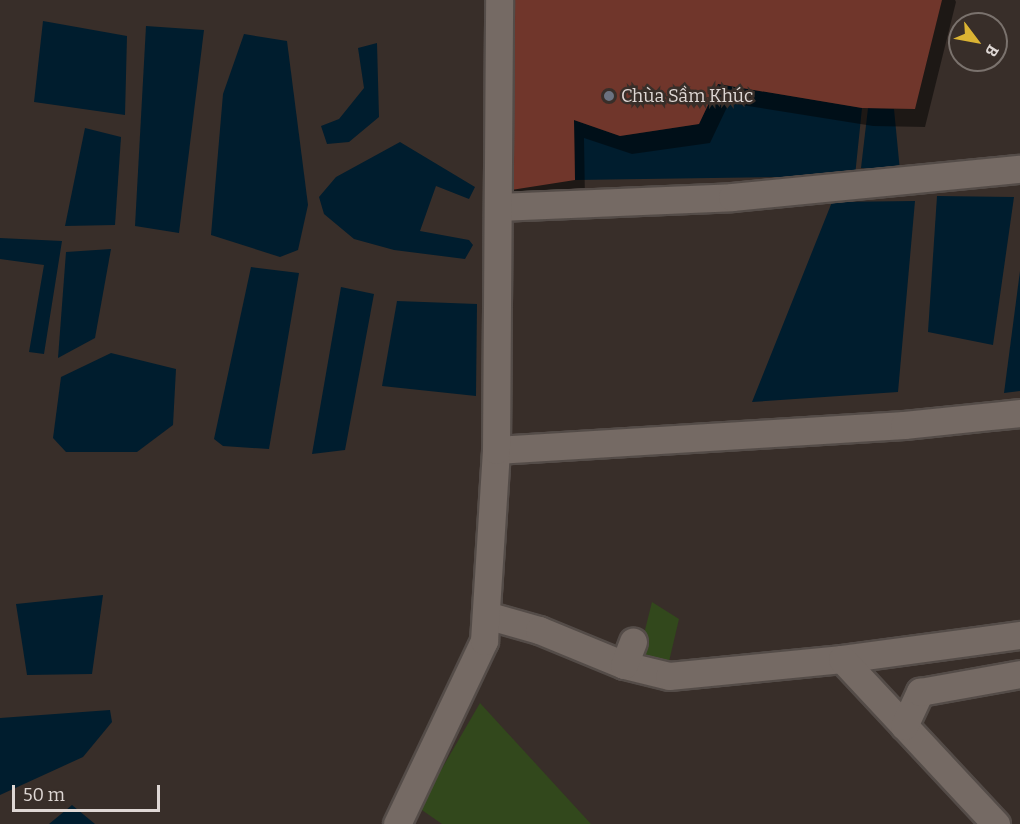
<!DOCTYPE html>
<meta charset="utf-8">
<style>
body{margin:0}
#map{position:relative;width:1020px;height:824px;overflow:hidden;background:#382e29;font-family:Bitter,serif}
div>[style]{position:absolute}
.green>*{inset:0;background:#32481c}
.water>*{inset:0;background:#001d2e}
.shadow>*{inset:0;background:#0007}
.building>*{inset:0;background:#70362b}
.roads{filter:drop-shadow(2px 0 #544c48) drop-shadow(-2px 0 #544c48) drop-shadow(0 2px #544c48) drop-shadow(0 -2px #544c48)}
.minor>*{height:27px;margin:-13.5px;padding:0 13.5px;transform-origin:13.5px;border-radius:13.5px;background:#756a64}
.dots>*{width:16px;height:16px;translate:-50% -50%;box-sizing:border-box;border:3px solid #382e29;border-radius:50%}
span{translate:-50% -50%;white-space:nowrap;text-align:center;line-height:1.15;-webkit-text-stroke:5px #382e29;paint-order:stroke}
.poi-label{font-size:18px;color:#ded7d4}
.left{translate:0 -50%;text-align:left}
.north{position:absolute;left:948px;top:12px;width:60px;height:60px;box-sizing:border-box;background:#382e29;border:2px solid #7a726d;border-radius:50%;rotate:122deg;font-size:16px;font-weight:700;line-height:24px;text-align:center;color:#ded7d4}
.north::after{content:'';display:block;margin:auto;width:21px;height:27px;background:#dab333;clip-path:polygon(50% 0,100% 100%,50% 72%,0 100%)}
.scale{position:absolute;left:12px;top:785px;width:148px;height:27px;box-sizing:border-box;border:3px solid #ded7d4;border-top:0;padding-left:8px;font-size:18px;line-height:21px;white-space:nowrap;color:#ded7d4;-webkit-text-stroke:4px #382e29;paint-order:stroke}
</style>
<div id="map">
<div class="green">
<i style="clip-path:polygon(652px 602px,679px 619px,667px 670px,637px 662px)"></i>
<i style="clip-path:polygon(480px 703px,591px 824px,442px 824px,419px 808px)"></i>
</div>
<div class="water">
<i style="clip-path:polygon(43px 21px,127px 36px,125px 115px,34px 102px)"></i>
<i style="clip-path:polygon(146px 26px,204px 30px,179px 233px,135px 226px)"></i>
<i style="clip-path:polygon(244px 34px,287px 41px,308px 205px,298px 250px,280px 257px,211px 235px,223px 94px)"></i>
<i style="clip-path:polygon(377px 43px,379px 117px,349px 142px,327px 144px,321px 126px,339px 119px,364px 88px,358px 48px)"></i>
<i style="clip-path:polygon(718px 84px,862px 108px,855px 176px,575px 180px,574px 120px,620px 136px,699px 124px)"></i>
<i style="clip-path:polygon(868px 108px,894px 109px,900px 171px,861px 168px)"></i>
<i style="clip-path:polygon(85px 128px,121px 137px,115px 225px,65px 226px)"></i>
<i style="clip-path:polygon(400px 142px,475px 187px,469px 199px,436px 186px,420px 231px,469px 240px,473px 245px,465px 259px,394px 250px,354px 239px,324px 214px,319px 197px,336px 177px)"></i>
<i style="clip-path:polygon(937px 196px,1014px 197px,993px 345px,928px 332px)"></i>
<i style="clip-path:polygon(915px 201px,898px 392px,752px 402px,832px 202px)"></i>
<i style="clip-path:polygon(0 238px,62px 241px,44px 354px,29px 352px,44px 265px,0 259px)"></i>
<i style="clip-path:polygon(111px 249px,95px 338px,58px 358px,66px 252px)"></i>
<i style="clip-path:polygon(251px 267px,299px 273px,269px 449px,223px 446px,214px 439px)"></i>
<i style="clip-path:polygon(1020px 271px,1020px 391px,1004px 393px)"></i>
<i style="clip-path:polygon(341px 287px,374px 294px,345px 450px,312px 454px)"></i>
<i style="clip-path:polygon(397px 301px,477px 304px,476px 396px,382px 386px)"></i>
<i style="clip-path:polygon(111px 353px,176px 369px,173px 425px,137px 452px,66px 452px,53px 438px,61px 377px)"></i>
<i style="clip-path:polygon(103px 595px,92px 674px,27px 675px,16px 604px)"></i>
<i style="clip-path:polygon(110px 710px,112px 722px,83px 757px,0 795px,0 718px)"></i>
<i style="clip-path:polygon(72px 805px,95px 824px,49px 824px)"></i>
</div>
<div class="shadow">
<i style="clip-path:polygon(508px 0,955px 0,956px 2px,925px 127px,873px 126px,729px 103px,710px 143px,632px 154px,584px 138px,585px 199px,518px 209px,507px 190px)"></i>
</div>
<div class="building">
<i style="clip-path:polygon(507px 0,942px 0,915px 109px,862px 108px,718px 84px,699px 124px,620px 136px,574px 120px,575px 180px,505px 191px)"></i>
</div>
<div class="roads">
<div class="minor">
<i style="left:498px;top:207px;width:234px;rotate:-2.4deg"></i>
<i style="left:732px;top:197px;width:289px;rotate:-5.6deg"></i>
<i style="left:496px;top:450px;width:409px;rotate:-3.5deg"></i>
<i style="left:904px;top:425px;width:117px;rotate:-5.9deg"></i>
<i style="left:486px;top:615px;width:55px;rotate:15.8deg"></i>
<i style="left:539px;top:630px;width:92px;rotate:22.4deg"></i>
<i style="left:624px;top:665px;width:46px;rotate:13.7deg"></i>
<i style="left:669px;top:676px;width:174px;rotate:-5.6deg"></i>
<i style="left:842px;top:659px;width:180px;rotate:-7.7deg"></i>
<i style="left:842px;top:659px;width:226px;rotate:47deg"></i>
<i style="left:624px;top:665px;width:25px;rotate:-69deg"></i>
<i style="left:904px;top:726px;width:38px;rotate:-65deg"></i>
<i style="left:920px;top:692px;width:102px;rotate:-10.2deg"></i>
<i style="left:397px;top:824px;width:203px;rotate:-64.6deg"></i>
<i style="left:484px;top:641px;width:191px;rotate:-86.4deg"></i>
<i style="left:496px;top:450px;width:450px;rotate:-89.6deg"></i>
</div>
</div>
<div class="dots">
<i style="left:609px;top:96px;background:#6b7280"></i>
</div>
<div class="poi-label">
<span class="left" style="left:621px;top:96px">Chùa Sầm Khúc</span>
</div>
<div class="north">B</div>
<div class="scale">50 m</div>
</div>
